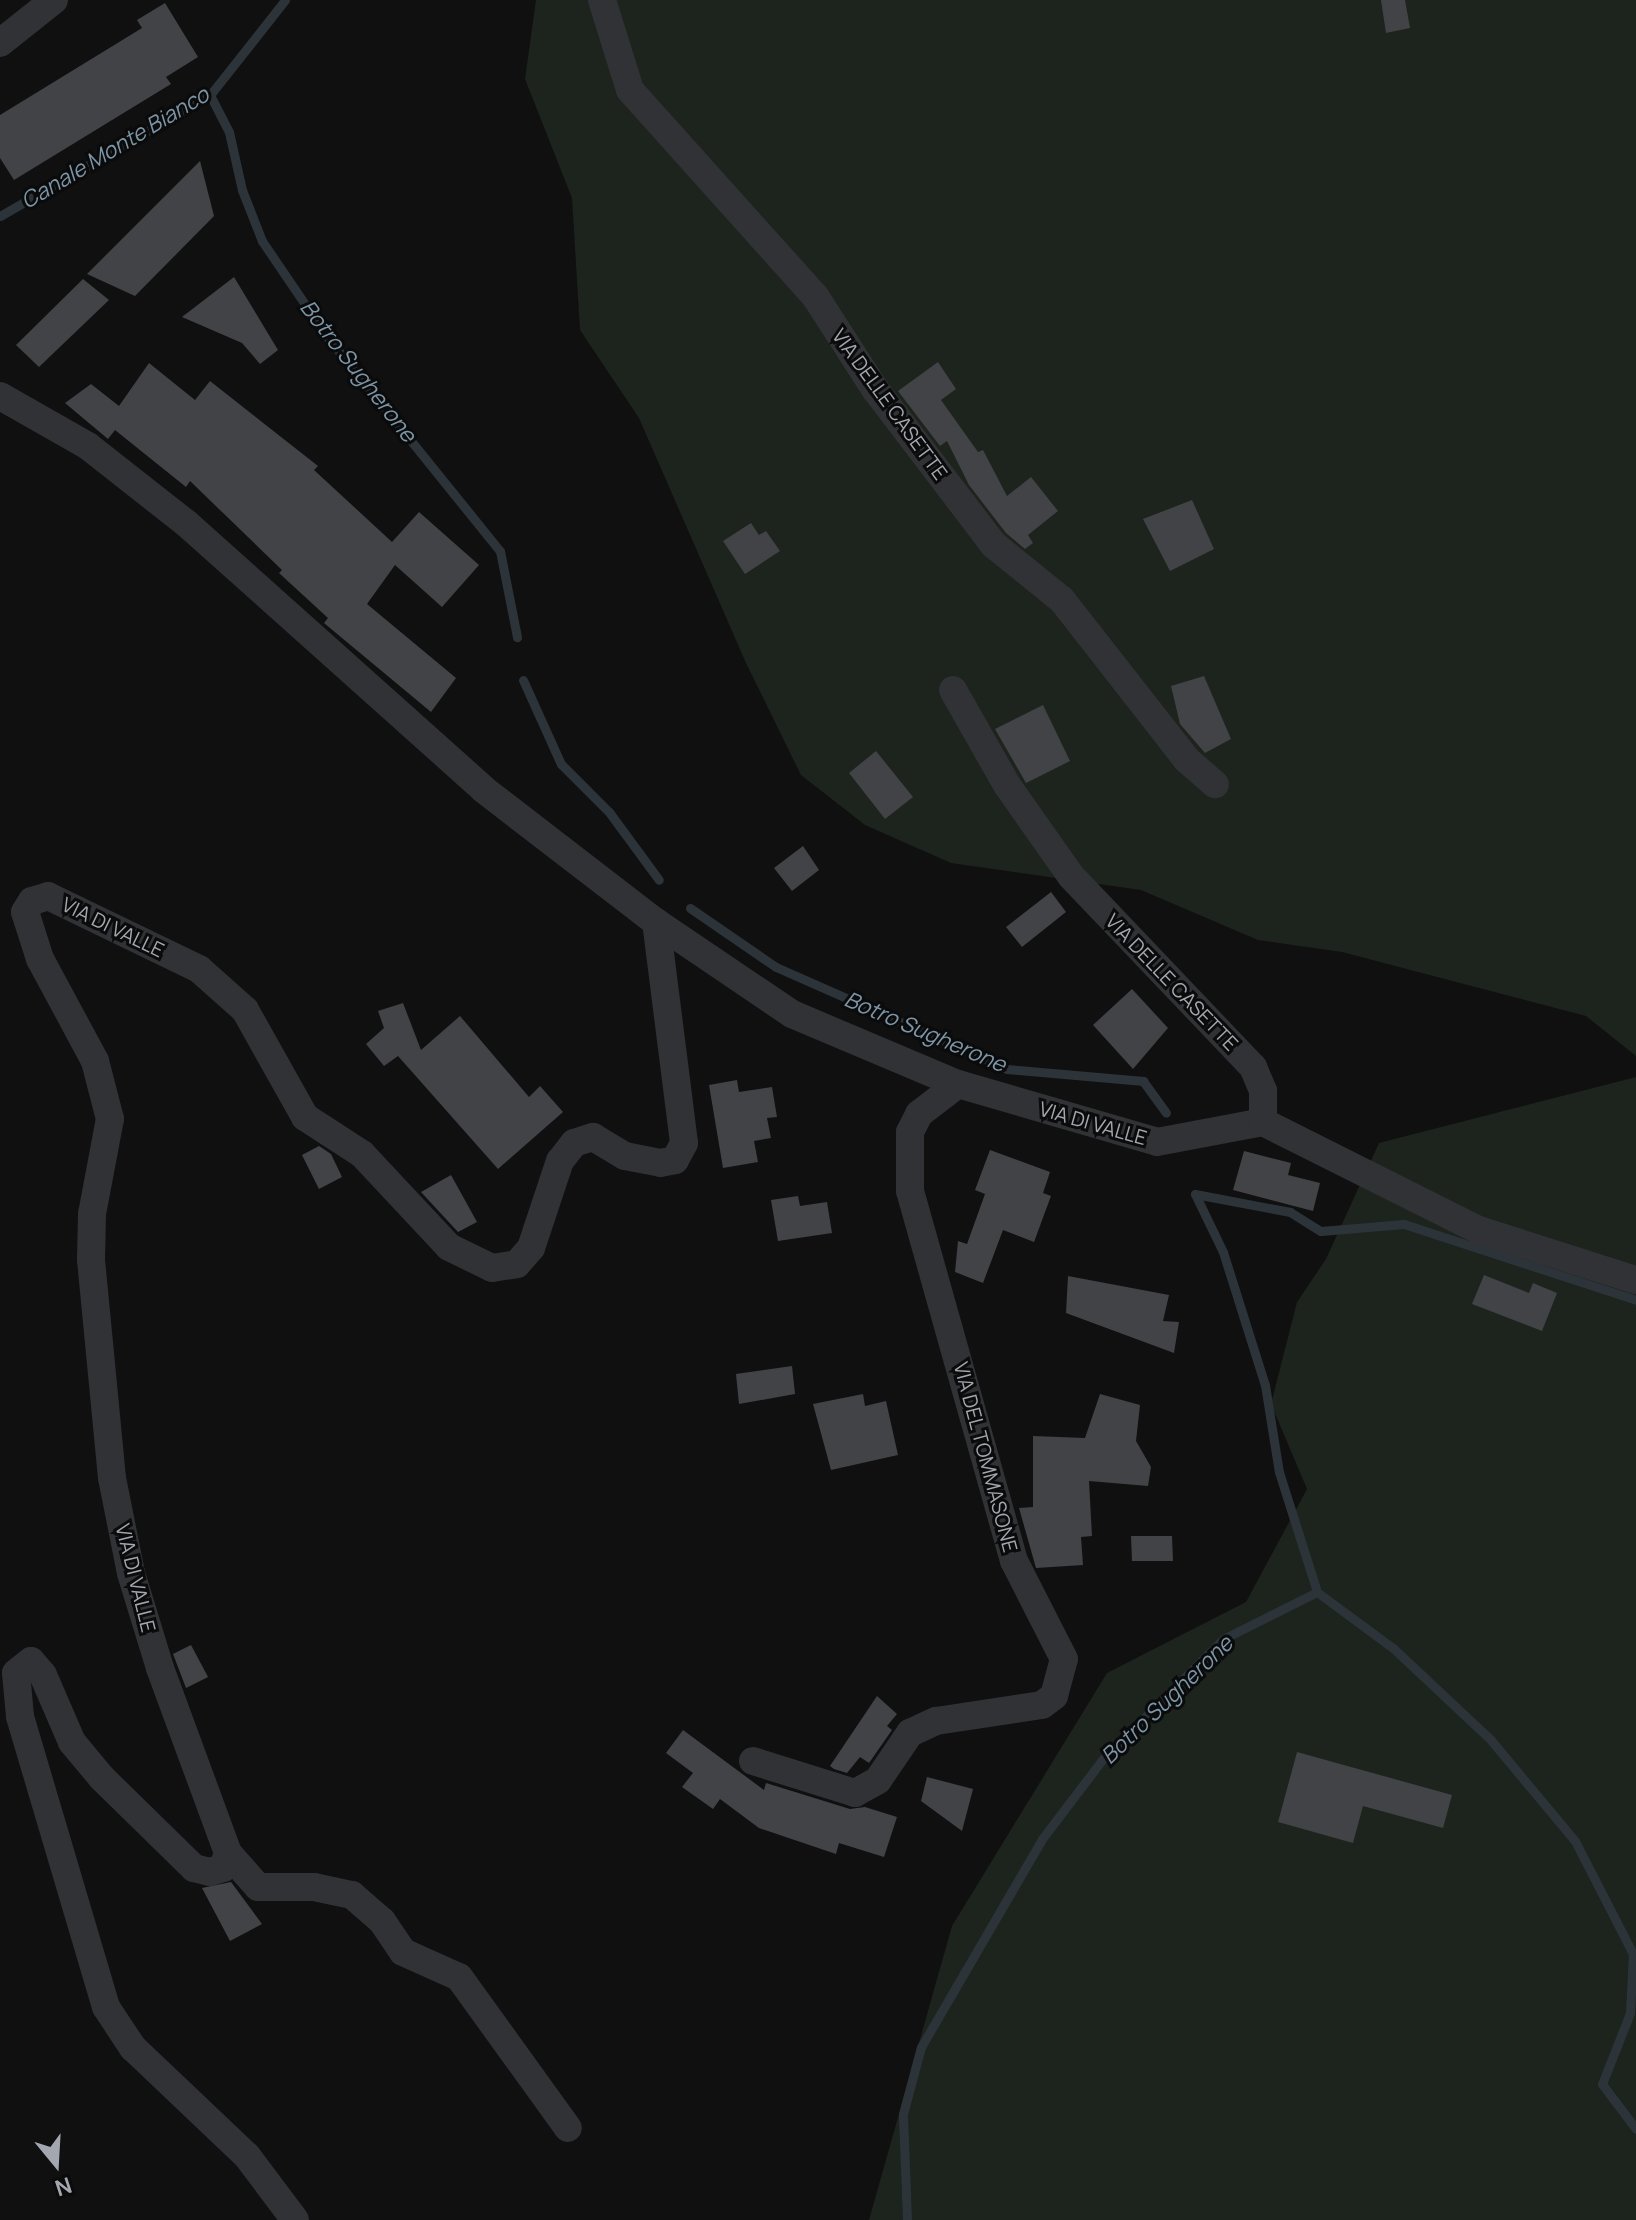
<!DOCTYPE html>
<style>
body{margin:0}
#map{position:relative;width:1636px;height:2220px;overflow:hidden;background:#101011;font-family:Manrope,sans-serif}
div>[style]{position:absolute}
.green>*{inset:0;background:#1d231d}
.stream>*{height:9px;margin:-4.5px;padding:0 4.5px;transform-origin:4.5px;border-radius:4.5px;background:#2d3439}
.building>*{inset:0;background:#424346}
.minor>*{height:28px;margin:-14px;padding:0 14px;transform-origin:14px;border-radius:14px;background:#313235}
span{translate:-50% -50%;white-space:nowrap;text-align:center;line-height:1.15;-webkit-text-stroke:6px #0b0b0c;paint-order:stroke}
.street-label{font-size:20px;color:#a3a7b0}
.water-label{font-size:22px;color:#7d96a7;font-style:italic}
.north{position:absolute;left:16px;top:2124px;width:80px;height:80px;-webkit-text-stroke:6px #0b0b0c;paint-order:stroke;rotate:162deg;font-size:22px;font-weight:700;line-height:32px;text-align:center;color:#a3a7b0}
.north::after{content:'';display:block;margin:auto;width:28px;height:36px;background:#a3a7b0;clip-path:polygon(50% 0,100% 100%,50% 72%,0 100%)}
</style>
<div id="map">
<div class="green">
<i style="clip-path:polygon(536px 0,1636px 0,1636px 1056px,1586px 1016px,1342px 952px,1258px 940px,1141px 890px,951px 863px,865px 825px,801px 775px,746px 663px,639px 418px,580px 330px,572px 198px,525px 79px)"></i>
<i style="clip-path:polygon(1636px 1077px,1636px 2220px,869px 2220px,952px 1926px,1107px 1673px,1246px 1602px,1307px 1489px,1271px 1404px,1297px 1302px,1326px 1259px,1379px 1143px)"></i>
</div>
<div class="stream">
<i style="left:210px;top:95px;width:42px;rotate:62.8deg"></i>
<i style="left:229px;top:132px;width:59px;rotate:77.4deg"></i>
<i style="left:242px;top:190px;width:55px;rotate:68.6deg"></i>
<i style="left:262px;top:241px;width:117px;rotate:55.8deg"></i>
<i style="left:328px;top:338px;width:274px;rotate:51.1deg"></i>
<i style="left:500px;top:551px;width:88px;rotate:78.8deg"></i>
<i style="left:0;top:216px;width:242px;rotate:-30deg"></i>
<i style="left:210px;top:95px;width:121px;rotate:-51.7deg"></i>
<i style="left:523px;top:680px;width:92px;rotate:65.7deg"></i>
<i style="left:561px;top:764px;width:68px;rotate:45deg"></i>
<i style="left:609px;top:812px;width:84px;rotate:53.7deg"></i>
<i style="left:690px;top:908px;width:104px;rotate:34.5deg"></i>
<i style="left:776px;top:967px;width:253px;rotate:23.8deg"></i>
<i style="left:1007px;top:1069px;width:137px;rotate:5deg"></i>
<i style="left:1143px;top:1081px;width:39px;rotate:54deg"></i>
<i style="left:1195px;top:1194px;width:97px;rotate:10.7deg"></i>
<i style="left:1290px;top:1212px;width:36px;rotate:32deg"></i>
<i style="left:1321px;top:1231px;width:83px;rotate:-4.8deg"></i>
<i style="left:1404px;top:1224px;width:244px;rotate:18.1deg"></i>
<i style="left:1195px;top:1194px;width:64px;rotate:64.2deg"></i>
<i style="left:1223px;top:1252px;width:139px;rotate:72.5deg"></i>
<i style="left:1265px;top:1385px;width:88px;rotate:80.9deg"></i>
<i style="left:1279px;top:1472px;width:126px;rotate:72.4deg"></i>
<i style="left:1317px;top:1592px;width:94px;rotate:36.4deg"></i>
<i style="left:1393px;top:1648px;width:133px;rotate:43.2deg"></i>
<i style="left:1490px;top:1739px;width:133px;rotate:50.2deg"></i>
<i style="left:1575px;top:1841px;width:127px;rotate:62.8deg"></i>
<i style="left:1633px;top:1954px;width:59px;rotate:92.9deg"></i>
<i style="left:1630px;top:2013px;width:76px;rotate:111.5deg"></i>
<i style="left:1602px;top:2084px;width:56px;rotate:52.9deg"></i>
<i style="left:907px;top:2220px;width:106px;rotate:-92.2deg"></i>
<i style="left:903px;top:2114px;width:69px;rotate:-75deg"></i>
<i style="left:921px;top:2047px;width:241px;rotate:-59.8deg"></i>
<i style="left:1042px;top:1839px;width:99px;rotate:-52.8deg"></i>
<i style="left:1102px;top:1760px;width:171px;rotate:-45deg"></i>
<i style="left:1223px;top:1639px;width:105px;rotate:-26.6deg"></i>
</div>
<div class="building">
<i style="clip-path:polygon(1381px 0,1405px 0,1410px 28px,1386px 33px)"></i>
<i style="clip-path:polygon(165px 3px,198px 57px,166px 77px,171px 84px,14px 180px,0 158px,0 115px,142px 28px,137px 20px)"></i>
<i style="clip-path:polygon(200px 161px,214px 216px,135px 296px,87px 274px)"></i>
<i style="clip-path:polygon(234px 277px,278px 350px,260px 364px,242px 343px,182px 317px)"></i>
<i style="clip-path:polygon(83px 279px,109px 300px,39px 367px,16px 345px)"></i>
<i style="clip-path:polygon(938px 362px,956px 389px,941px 400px,978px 452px,983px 450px,1007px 496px,1031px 477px,1058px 511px,1028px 535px,1033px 543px,1025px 549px,1006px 533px,969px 485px,947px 441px,940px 446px,898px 391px)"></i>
<i style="clip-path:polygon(149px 363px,195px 400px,210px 381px,318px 466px,314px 470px,392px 542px,419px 512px,479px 565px,442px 607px,395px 565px,367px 604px,456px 678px,431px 712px,324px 623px,328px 618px,279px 573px,282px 570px,190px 481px,186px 487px,115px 430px,108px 439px,65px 403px,91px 384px,119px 406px)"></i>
<i style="clip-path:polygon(1192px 500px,1214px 549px,1170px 571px,1143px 519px)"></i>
<i style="clip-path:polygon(751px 523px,759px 535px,766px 531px,780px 551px,745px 574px,723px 541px)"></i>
<i style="clip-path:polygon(1204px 676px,1231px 739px,1205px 753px,1180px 724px,1171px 686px)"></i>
<i style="clip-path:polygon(1043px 705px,1070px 761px,1026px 783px,995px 729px)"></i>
<i style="clip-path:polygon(876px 751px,913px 797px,885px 819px,849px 773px)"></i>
<i style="clip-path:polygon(803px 846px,819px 870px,792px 891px,774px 868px)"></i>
<i style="clip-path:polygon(1051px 892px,1066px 912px,1022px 947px,1006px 927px)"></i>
<i style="clip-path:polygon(1132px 989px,1168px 1028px,1133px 1069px,1093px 1025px)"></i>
<i style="clip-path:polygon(403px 1003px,421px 1050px,460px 1016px,529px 1097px,540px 1086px,563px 1112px,498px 1169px,398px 1056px,384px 1066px,366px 1044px,384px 1028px,378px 1011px)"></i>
<i style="clip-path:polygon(737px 1080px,739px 1092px,772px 1087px,777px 1117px,767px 1118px,771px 1138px,754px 1141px,758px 1162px,723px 1168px,709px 1085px)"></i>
<i style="clip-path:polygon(319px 1146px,331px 1154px,342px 1177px,319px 1189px,302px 1155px)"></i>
<i style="clip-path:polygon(990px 1150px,1050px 1172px,1043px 1193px,1051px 1196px,1034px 1242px,1003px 1230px,983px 1283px,955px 1272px,958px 1241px,967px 1244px,985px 1194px,975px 1190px)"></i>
<i style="clip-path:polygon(1244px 1151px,1291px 1163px,1288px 1175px,1320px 1183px,1313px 1211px,1233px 1190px)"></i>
<i style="clip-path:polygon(451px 1175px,477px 1222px,458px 1232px,421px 1192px)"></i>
<i style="clip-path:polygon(798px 1196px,800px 1206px,827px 1202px,832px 1233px,778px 1241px,771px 1200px)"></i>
<i style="clip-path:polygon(1484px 1275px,1529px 1293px,1533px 1283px,1557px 1293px,1542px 1331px,1472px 1304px)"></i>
<i style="clip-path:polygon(1068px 1276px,1169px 1295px,1163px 1321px,1179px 1322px,1174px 1353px,1066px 1313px)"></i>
<i style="clip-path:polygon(792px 1366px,795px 1394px,739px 1404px,736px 1374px)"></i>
<i style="clip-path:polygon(863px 1394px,865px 1406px,886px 1401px,898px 1455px,831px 1470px,813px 1404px)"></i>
<i style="clip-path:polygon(1100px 1394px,1140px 1405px,1136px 1441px,1151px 1467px,1148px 1486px,1089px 1481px,1092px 1536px,1081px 1537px,1083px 1565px,1036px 1568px,1019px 1508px,1033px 1507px,1033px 1436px,1085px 1438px)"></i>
<i style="clip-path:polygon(1131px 1536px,1172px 1536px,1173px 1561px,1132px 1561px)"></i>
<i style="clip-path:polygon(191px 1645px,208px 1677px,186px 1688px,173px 1654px)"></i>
<i style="clip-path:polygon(877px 1696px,897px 1714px,887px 1726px,892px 1730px,869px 1763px,860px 1757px,847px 1773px,834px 1769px,830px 1766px)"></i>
<i style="clip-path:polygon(683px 1730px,764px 1790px,766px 1783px,850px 1809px,865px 1807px,897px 1817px,884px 1857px,839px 1843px,836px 1854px,759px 1828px,720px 1799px,713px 1809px,682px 1787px,693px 1773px,666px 1753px)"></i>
<i style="clip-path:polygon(1297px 1752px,1452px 1795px,1443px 1828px,1363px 1806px,1353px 1843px,1278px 1822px)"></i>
<i style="clip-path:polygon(927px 1777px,973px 1789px,962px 1831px,921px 1801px)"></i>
<i style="clip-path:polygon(231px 1882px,262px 1924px,230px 1941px,202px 1888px)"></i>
</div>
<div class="minor">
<i style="left:602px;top:0;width:94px;rotate:72.7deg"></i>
<i style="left:630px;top:90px;width:277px;rotate:48.1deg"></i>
<i style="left:815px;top:296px;width:111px;rotate:57.2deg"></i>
<i style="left:875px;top:389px;width:196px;rotate:52.7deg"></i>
<i style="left:994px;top:545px;width:87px;rotate:39deg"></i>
<i style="left:1062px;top:600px;width:203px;rotate:52deg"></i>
<i style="left:1187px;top:760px;width:37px;rotate:41deg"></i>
<i style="left:0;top:43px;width:69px;rotate:-38.5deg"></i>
<i style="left:0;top:396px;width:101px;rotate:29.6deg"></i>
<i style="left:88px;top:446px;width:125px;rotate:38.2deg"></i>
<i style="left:186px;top:523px;width:399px;rotate:41.8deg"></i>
<i style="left:483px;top:789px;width:218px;rotate:37.6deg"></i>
<i style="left:656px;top:922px;width:164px;rotate:34.1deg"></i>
<i style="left:792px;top:1014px;width:180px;rotate:22.9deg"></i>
<i style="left:958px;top:1084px;width:207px;rotate:16.2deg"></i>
<i style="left:1157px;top:1142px;width:108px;rotate:-10.7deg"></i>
<i style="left:1263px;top:1122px;width:241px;rotate:26.6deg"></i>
<i style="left:1479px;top:1230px;width:165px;rotate:17.7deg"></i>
<i style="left:953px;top:690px;width:109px;rotate:60.4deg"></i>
<i style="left:1007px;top:785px;width:111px;rotate:54.9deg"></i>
<i style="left:1071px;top:876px;width:264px;rotate:46.4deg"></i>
<i style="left:1253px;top:1067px;width:26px;rotate:67deg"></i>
<i style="left:1263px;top:1091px;width:31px;rotate:90deg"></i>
<i style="left:753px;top:1761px;width:107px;rotate:17.4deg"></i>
<i style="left:855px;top:1793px;width:26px;rotate:-29deg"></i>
<i style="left:878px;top:1780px;width:57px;rotate:-55.8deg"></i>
<i style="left:910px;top:1733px;width:29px;rotate:-25deg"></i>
<i style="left:936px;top:1721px;width:107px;rotate:-8.6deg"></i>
<i style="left:1042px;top:1705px;width:15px;rotate:-37deg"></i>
<i style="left:1054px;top:1696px;width:38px;rotate:-75deg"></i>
<i style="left:1064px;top:1659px;width:110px;rotate:-117deg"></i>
<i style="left:1014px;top:1561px;width:384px;rotate:-105.7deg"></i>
<i style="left:910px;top:1191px;width:59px;rotate:-90deg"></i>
<i style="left:910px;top:1132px;width:20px;rotate:-63deg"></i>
<i style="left:919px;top:1114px;width:49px;rotate:-37.6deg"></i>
<i style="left:228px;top:1853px;width:45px;rotate:48.6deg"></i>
<i style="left:258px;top:1887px;width:56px"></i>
<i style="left:314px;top:1887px;width:39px;rotate:12deg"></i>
<i style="left:352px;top:1895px;width:40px;rotate:41deg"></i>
<i style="left:382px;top:1921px;width:37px;rotate:56deg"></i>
<i style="left:403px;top:1952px;width:61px;rotate:24.1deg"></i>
<i style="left:459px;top:1977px;width:186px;rotate:54.2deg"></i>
<i style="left:295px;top:2220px;width:80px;rotate:-126.9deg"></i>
<i style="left:247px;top:2156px;width:157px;rotate:-136.5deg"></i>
<i style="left:133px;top:2048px;width:49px;rotate:-123.4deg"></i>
<i style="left:106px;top:2007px;width:303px;rotate:-106.5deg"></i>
<i style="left:20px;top:1716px;width:43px;rotate:-95.3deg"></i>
<i style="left:16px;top:1673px;width:19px;rotate:-39deg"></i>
<i style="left:31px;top:1661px;width:18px;rotate:49deg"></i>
<i style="left:43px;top:1675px;width:73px;rotate:66.6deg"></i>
<i style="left:72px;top:1742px;width:47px;rotate:50.2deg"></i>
<i style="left:102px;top:1778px;width:129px;rotate:44.4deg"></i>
<i style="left:194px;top:1868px;width:16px;rotate:14deg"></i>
<i style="left:210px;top:1872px;width:14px;rotate:-17deg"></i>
<i style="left:223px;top:1868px;width:16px;rotate:-72deg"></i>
<i style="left:228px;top:1853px;width:197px;rotate:-110.2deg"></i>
<i style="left:160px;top:1668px;width:99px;rotate:-107deg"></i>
<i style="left:131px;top:1573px;width:97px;rotate:-101.3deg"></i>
<i style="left:112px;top:1478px;width:220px;rotate:-95.5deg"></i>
<i style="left:91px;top:1259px;width:45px;rotate:-88.7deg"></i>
<i style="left:92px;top:1214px;width:97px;rotate:-79.3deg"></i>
<i style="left:110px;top:1119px;width:60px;rotate:-104.5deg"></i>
<i style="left:95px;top:1061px;width:116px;rotate:-118.3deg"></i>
<i style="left:40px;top:959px;width:49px;rotate:-107.7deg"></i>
<i style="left:25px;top:912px;width:13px;rotate:-58deg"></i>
<i style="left:32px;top:901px;width:17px;rotate:-17deg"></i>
<i style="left:48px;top:896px;width:168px;rotate:25.8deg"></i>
<i style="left:199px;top:969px;width:62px;rotate:41.7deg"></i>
<i style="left:245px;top:1010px;width:123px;rotate:60.7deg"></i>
<i style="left:305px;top:1117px;width:68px;rotate:33deg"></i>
<i style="left:362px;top:1154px;width:127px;rotate:46.9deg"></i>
<i style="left:449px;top:1247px;width:48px;rotate:26deg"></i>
<i style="left:492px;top:1268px;width:25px;rotate:-9deg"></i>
<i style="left:517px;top:1264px;width:21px;rotate:-49deg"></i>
<i style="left:531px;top:1248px;width:92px;rotate:-71.6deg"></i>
<i style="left:560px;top:1161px;width:23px;rotate:-52deg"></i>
<i style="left:574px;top:1143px;width:20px;rotate:-18deg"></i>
<i style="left:593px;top:1137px;width:37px;rotate:31deg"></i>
<i style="left:625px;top:1156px;width:36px;rotate:11deg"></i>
<i style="left:660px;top:1163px;width:15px;rotate:-11deg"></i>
<i style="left:675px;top:1160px;width:19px;rotate:-62deg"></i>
<i style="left:684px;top:1143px;width:223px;rotate:-97.2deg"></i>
</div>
<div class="street-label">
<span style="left:890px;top:404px;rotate:54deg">VIA DELLE CASETTE</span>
<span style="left:113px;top:927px;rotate:26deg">VIA DI VALLE</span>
<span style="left:1172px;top:982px;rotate:46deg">VIA DELLE CASETTE</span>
<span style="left:1093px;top:1123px;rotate:16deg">VIA DI VALLE</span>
<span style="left:986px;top:1457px;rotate:75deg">VIA DEL TOMMASONE</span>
<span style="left:136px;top:1578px;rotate:76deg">VIA DI VALLE</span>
</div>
<div class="water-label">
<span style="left:115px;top:148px;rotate:-31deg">Canale Monte Bianco</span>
<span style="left:358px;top:371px;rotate:52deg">Botro Sugherone</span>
<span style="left:925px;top:1032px;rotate:23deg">Botro Sugherone</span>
<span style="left:1167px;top:1700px;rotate:-44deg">Botro Sugherone</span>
</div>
<div class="north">N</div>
</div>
